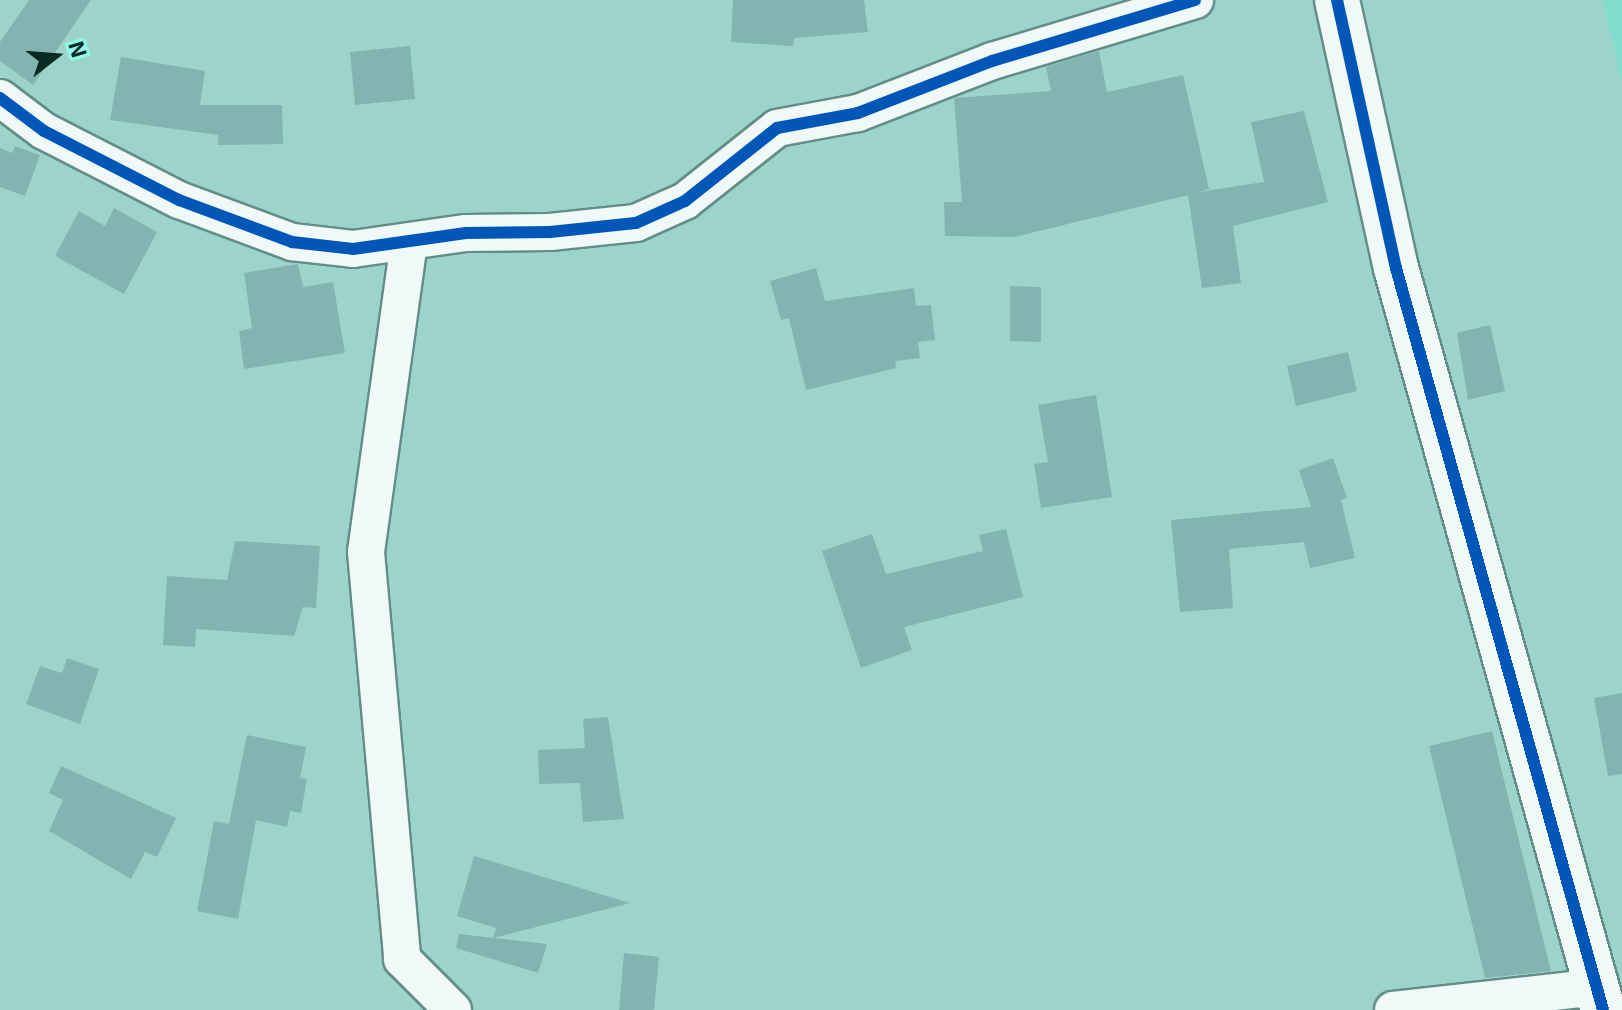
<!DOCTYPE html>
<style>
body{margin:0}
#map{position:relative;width:1622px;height:1010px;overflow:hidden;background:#9cd4cb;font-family:"Exo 2",sans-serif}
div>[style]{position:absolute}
.built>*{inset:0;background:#83ddcf}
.building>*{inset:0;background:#84b4b2}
.roads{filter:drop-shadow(2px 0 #638d87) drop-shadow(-2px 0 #638d87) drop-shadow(0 2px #638d87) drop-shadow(0 -2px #638d87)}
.minor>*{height:36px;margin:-18px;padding:0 18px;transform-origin:18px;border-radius:18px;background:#f0f9f7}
.tertiary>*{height:44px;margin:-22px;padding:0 22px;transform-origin:22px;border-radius:22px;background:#f0f9f7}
.cycleway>*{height:12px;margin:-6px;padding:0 6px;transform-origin:6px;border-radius:6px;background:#0057b8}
span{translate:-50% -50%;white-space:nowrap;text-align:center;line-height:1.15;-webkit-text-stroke:6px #91fae8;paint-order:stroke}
.north{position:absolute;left:16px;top:16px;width:80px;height:80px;-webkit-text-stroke:6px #91fae8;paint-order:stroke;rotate:73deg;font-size:22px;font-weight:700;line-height:32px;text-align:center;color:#072a25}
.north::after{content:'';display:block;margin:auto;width:28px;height:36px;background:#072a25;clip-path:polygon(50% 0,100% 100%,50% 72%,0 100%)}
</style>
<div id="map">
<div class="built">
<i style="clip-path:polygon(1603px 0,1622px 0,1622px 82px)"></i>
</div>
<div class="building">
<i style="clip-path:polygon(29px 0,91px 0,33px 85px,0 61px,0 42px)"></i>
<i style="clip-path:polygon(733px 0,864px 0,868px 32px,794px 38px,793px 46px,731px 42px)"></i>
<i style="clip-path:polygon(410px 46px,415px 99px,355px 105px,350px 52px)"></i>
<i style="clip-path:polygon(1099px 51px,1107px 92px,1183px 75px,1209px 189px,1199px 192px,1264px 182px,1251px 122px,1304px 111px,1328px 202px,1233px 226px,1241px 283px,1202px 288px,1188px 195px,1014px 237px,945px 236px,944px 202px,962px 202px,954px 98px,1051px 91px,1046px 67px)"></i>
<i style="clip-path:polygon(121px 57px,205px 71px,200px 105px,282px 105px,283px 144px,218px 145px,218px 135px,110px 120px)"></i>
<i style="clip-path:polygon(15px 146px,40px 155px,25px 196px,0 187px,0 148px,12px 153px)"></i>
<i style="clip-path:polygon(114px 208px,157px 232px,124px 294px,55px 256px,79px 211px,105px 226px)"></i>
<i style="clip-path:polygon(298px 264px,303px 287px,333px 282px,345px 353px,244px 369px,239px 331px,252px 328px,244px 273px)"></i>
<i style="clip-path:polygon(816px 268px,825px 301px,914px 288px,916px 306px,931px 305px,935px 340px,918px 342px,920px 358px,895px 361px,896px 368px,806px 390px,789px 318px,781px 320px,770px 281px)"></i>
<i style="clip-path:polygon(1010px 286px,1041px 287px,1041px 342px,1010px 341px)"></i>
<i style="clip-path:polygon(1490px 325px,1505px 391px,1468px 400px,1457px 333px)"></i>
<i style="clip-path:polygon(1348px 352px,1357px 391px,1296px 406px,1287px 366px)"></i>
<i style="clip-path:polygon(1096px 395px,1112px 497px,1041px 508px,1034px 464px,1048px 462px,1038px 405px)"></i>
<i style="clip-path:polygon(1333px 458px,1347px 498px,1341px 500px,1355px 558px,1310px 568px,1304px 542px,1229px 549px,1233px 608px,1180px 612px,1171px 520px,1311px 507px,1299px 470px)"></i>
<i style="clip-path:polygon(1006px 529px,1023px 597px,904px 627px,912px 650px,861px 668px,822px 551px,872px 534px,886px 574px,983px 551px,979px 535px)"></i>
<i style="clip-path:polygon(235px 541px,320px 546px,316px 608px,303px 607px,294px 636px,196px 629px,195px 647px,163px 645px,167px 576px,227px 580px)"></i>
<i style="clip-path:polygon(67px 658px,99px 669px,80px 724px,26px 704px,40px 666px,62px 673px)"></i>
<i style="clip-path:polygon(1622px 693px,1622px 774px,1608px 776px,1594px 698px)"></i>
<i style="clip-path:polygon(608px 717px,624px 819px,583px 822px,580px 783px,539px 784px,538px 750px,585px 748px,583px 719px)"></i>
<i style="clip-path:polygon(1492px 731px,1551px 971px,1485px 978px,1429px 746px)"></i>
<i style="clip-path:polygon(247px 735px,306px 747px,300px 778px,307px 779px,301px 813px,290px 811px,287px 827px,256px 820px,238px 919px,197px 911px,214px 821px,229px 824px)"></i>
<i style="clip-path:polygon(61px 766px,176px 818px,157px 857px,145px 852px,131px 879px,49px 831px,63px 800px,49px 793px)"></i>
<i style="clip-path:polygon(474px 856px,630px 903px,493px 938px,496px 928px,457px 916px)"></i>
<i style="clip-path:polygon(459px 934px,547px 944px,538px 973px,456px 948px)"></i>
<i style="clip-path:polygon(624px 953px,659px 957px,654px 1010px,619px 1010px)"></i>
</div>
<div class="roads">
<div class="minor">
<i style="left:0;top:98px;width:55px;rotate:36.9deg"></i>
<i style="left:44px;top:131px;width:152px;rotate:27.1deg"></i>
<i style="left:179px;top:200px;width:121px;rotate:20.4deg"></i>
<i style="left:292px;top:242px;width:61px;rotate:6.5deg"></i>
<i style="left:353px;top:249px;width:114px;rotate:-8.1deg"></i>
<i style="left:466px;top:233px;width:84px;rotate:-0.7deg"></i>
<i style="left:550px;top:232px;width:86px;rotate:-6deg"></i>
<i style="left:636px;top:223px;width:54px;rotate:-24.2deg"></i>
<i style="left:685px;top:201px;width:117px;rotate:-38.4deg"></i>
<i style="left:777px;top:128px;width:82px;rotate:-10.5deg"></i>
<i style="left:858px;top:113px;width:144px;rotate:-21.2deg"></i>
<i style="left:992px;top:61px;width:212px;rotate:-16.7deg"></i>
<i style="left:409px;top:242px;width:313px;rotate:97.9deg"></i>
<i style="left:366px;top:552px;width:409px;rotate:84.9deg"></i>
<i style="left:402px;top:959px;width:72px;rotate:45deg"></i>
<i style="left:1393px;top:1010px;width:206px;rotate:-6.4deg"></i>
</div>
<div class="tertiary">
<i style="left:1337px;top:0;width:274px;rotate:77.6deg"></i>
<i style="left:1396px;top:268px;width:770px;rotate:74.41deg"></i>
</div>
</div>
<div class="cycleway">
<i style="left:1337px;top:0;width:274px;rotate:77.6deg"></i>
<i style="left:1396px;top:268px;width:770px;rotate:74.41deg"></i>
<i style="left:0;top:98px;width:55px;rotate:36.9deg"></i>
<i style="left:44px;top:131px;width:152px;rotate:27.1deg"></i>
<i style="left:179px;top:200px;width:121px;rotate:20.4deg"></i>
<i style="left:292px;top:242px;width:61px;rotate:6.5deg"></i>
<i style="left:353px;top:249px;width:114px;rotate:-8.1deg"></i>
<i style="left:466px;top:233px;width:84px;rotate:-0.7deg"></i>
<i style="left:550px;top:232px;width:86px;rotate:-6deg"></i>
<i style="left:636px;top:223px;width:54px;rotate:-24.2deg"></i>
<i style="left:685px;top:201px;width:117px;rotate:-38.4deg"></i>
<i style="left:777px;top:128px;width:82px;rotate:-10.5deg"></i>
<i style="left:858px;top:113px;width:144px;rotate:-21.2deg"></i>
<i style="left:992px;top:61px;width:212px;rotate:-16.7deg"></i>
</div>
<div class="north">N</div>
</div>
